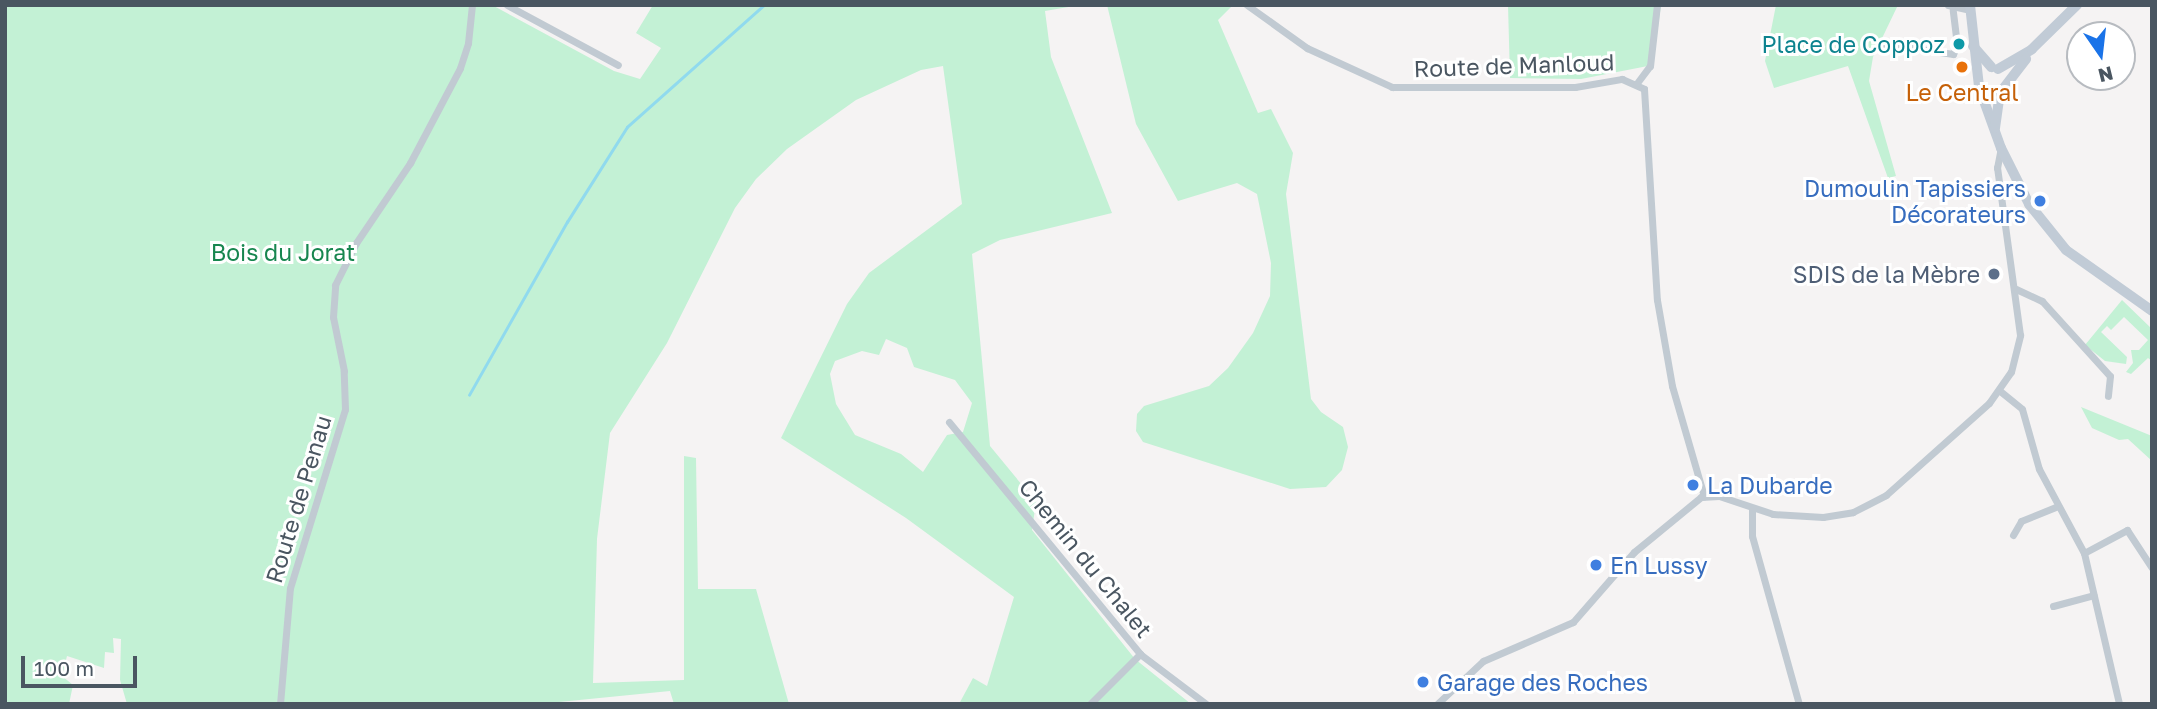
<!DOCTYPE html>
<meta charset="utf-8">
<style>
body{margin:0}
#map{position:relative;width:2157px;height:709px;overflow:hidden;background:#f5f3f3;font-family:"Golos Text",sans-serif}
div>[style]{position:absolute}
.green>*{inset:0;background:#c3f1d5}
.stream>*{height:2.5px;margin:-1.25px;padding:0 1.25px;transform-origin:1.25px;border-radius:1.25px;background:#90daee}
.minor>*{height:7px;margin:-3.5px;padding:0 3.5px;transform-origin:3.5px;border-radius:3.5px;background:#c1cad2}
.secondary>*{height:10px;margin:-5px;padding:0 5px;transform-origin:5px;border-radius:5px;background:#c1cbd6}
.dots>*{width:19px;height:19px;translate:-50% -50%;box-sizing:border-box;border:4px solid #fff;border-radius:50%}
span{translate:-50% -50%;white-space:nowrap;text-align:center;line-height:1.15;-webkit-text-stroke:6px #fff;paint-order:stroke}
.culture-label{font-size:23px;color:#0d838f}
.right{translate:-100% -50%;text-align:right}
.street-label{font-size:23px;color:#4a5661}
.food-label{font-size:23px;color:#c56008}
.shop-label{font-size:23px;color:#366cbe}
.left{translate:0 -50%;text-align:left}
.park-label{font-size:23px;color:#17864f}
.service-label{font-size:23px;color:#4e5e75}
.frame{position:absolute;inset:0;border:7px solid #4a5661;pointer-events:none}
.north{position:absolute;left:2066px;top:21px;width:70px;height:70px;box-sizing:border-box;background:#fff;border:2px solid #b7bbc0;border-radius:50%;rotate:166deg;font-size:19px;font-weight:700;line-height:28px;text-align:center;color:#4a5661}
.north::after{content:'';display:block;margin:auto;width:24px;height:32px;background:#1a73e8;clip-path:polygon(50% 0,100% 100%,50% 72%,0 100%)}
.scale{position:absolute;left:21px;top:656px;width:116px;height:32px;box-sizing:border-box;border:4px solid #4a5661;border-top:0;padding-left:9px;font-size:21px;line-height:24px;white-space:nowrap;color:#4a5661;-webkit-text-stroke:5px #fff;paint-order:stroke}
</style>
<div id="map">
<div class="green">
<i style="clip-path:polygon(evenodd,5px 5px,492px 5px,614px 71px,640px 79px,661px 48px,636px 33px,653px 5px,1080px 5px,1045px 11px,1051px 57px,1112px 213px,1000px 240px,972px 254px,990px 446px,1036px 502px,1032px 530px,1135px 659px,1191px 704px,959px 704px,973px 678px,987px 686px,1014px 597px,906px 518px,781px 438px,847px 304px,869px 273px,962px 204px,943px 66px,921px 70px,856px 100px,787px 149px,756px 179px,735px 208px,667px 343px,610px 433px,597px 539px,593px 683px,684px 680px,684px 456px,696px 458px,698px 589px,756px 589px,789px 704px,674px 704px,670px 691px,539px 704px,127px 704px,120px 680px,121px 639px,113px 638px,114px 653px,105px 652px,104px 668px,67px 656px,62px 676px,73px 685px,69px 704px,5px 704px,5px 5px,886px 339px,907px 348px,914px 367px,955px 380px,972px 403px,963px 432px,947px 435px,923px 472px,901px 454px,855px 435px,836px 404px,830px 374px,835px 361px,862px 351px,879px 355px,886px 339px)"></i>
<i style="clip-path:polygon(1107px 5px,1233px 5px,1218px 20px,1258px 113px,1271px 109px,1293px 153px,1286px 194px,1311px 399px,1321px 412px,1343px 427px,1348px 447px,1342px 470px,1326px 487px,1290px 489px,1143px 442px,1136px 431px,1137px 414px,1144px 406px,1209px 386px,1228px 368px,1253px 333px,1270px 296px,1271px 263px,1257px 194px,1237px 183px,1178px 201px,1136px 124px)"></i>
<i style="clip-path:polygon(1508px 5px,1661px 5px,1653px 65px,1581px 79px,1510px 78px)"></i>
<i style="clip-path:polygon(1776px 5px,1898px 5px,1873px 57px,1869px 81px,1896px 176px,1888px 178px,1848px 66px,1774px 88px,1765px 61px)"></i>
<i style="clip-path:polygon(2122px 300px,2152px 329px,2152px 361px,2148px 358px,2131px 374px,2126px 372px,2133px 363px,2131px 350px,2139px 350px,2148px 340px,2124px 317px,2111px 330px,2107px 326px,2101px 332px,2127px 357px,2126px 364px,2105px 361px,2085px 345px)"></i>
<i style="clip-path:polygon(2081px 407px,2152px 436px,2152px 461px,2128px 439px,2119px 440px,2092px 428px)"></i>
</div>
<div class="stream">
<i style="left:469px;top:395px;width:199px;rotate:-60.5deg"></i>
<i style="left:567px;top:222px;width:112px;rotate:-57.7deg"></i>
<i style="left:627px;top:127px;width:183px;rotate:-41.7deg"></i>
</div>
<div class="minor">
<i style="left:507px;top:5px;width:126px;rotate:28.4deg"></i>
<i style="left:1247px;top:5px;width:74px;rotate:35.6deg"></i>
<i style="left:1307px;top:48px;width:94px;rotate:24.6deg"></i>
<i style="left:1392px;top:87px;width:183px"></i>
<i style="left:1575px;top:87px;width:48px;rotate:-9.7deg"></i>
<i style="left:1622px;top:79px;width:24px;rotate:24deg"></i>
<i style="left:1644px;top:89px;width:211px;rotate:86.5deg"></i>
<i style="left:1657px;top:300px;width:87px;rotate:80.1deg"></i>
<i style="left:1672px;top:386px;width:115px;rotate:73.8deg"></i>
<i style="left:1948px;top:5px;width:23px;rotate:13deg"></i>
<i style="left:1880px;top:43px;width:74px;rotate:8.6deg"></i>
<i style="left:1953px;top:54px;width:10px;rotate:-66deg"></i>
<i style="left:1957px;top:45px;width:35px;rotate:-97deg"></i>
<i style="left:1637px;top:83px;width:21px;rotate:-53deg"></i>
<i style="left:1650px;top:66px;width:61px;rotate:-83.5deg"></i>
<i style="left:2016px;top:289px;width:29px;rotate:25deg"></i>
<i style="left:2042px;top:301px;width:101px;rotate:47.8deg"></i>
<i style="left:2110px;top:376px;width:20px;rotate:96deg"></i>
<i style="left:2000px;top:391px;width:28px;rotate:39deg"></i>
<i style="left:2022px;top:409px;width:62px;rotate:74.2deg"></i>
<i style="left:2039px;top:469px;width:95px;rotate:61.8deg"></i>
<i style="left:2084px;top:553px;width:155px;rotate:76.9deg"></i>
<i style="left:949px;top:422px;width:301px;rotate:50.5deg"></i>
<i style="left:1140px;top:654px;width:83px;rotate:37.1deg"></i>
<i style="left:1752px;top:510px;width:26px;rotate:90deg"></i>
<i style="left:1752px;top:536px;width:174px;rotate:74.4deg"></i>
<i style="left:2013px;top:535px;width:16px;rotate:-60deg"></i>
<i style="left:2021px;top:521px;width:40px;rotate:-22deg"></i>
<i style="left:2084px;top:553px;width:49px;rotate:-28.1deg"></i>
<i style="left:2127px;top:530px;width:45px;rotate:56.7deg"></i>
<i style="left:2053px;top:606px;width:42px;rotate:-15deg"></i>
<i style="left:280px;top:704px;width:116px;rotate:-85.1deg"></i>
<i style="left:290px;top:588px;width:187px;rotate:-72.9deg"></i>
<i style="left:345px;top:409px;width:38px;rotate:-92deg"></i>
<i style="left:344px;top:371px;width:55px;rotate:-101.5deg"></i>
<i style="left:333px;top:317px;width:32px;rotate:-86deg"></i>
<i style="left:335px;top:285px;width:47px;rotate:-63.4deg"></i>
<i style="left:356px;top:243px;width:97px;rotate:-56deg"></i>
<i style="left:410px;top:163px;width:107px;rotate:-62.2deg"></i>
<i style="left:460px;top:68px;width:26px;rotate:-72deg"></i>
<i style="left:468px;top:43px;width:38px;rotate:-84deg"></i>
<i style="left:1090px;top:704px;width:71px;rotate:-45deg"></i>
<i style="left:1437px;top:704px;width:63px;rotate:-43.1deg"></i>
<i style="left:1483px;top:661px;width:98px;rotate:-23.4deg"></i>
<i style="left:1573px;top:622px;width:93px;rotate:-48.9deg"></i>
<i style="left:1634px;top:552px;width:87px;rotate:-39.4deg"></i>
<i style="left:1701px;top:497px;width:18px;rotate:-3deg"></i>
<i style="left:1719px;top:496px;width:57px;rotate:18.4deg"></i>
<i style="left:1773px;top:514px;width:50px;rotate:3.4deg"></i>
<i style="left:1823px;top:517px;width:30px;rotate:-9deg"></i>
<i style="left:1853px;top:512px;width:37px;rotate:-27deg"></i>
<i style="left:1886px;top:495px;width:138px;rotate:-41.8deg"></i>
<i style="left:1989px;top:403px;width:38px;rotate:-55deg"></i>
<i style="left:2011px;top:372px;width:38px;rotate:-76deg"></i>
<i style="left:2020px;top:335px;width:169px;rotate:-97.8deg"></i>
<i style="left:1997px;top:168px;width:20px;rotate:-79deg"></i>
</div>
<div class="secondary">
<i style="left:1970px;top:5px;width:82px;rotate:83.7deg"></i>
<i style="left:1979px;top:87px;width:65px;rotate:70.2deg"></i>
<i style="left:2001px;top:148px;width:63px;rotate:63.4deg"></i>
<i style="left:2029px;top:204px;width:59px;rotate:51.2deg"></i>
<i style="left:2066px;top:250px;width:105px;rotate:35.3deg"></i>
<i style="left:1973px;top:46px;width:28px;rotate:49deg"></i>
<i style="left:1998px;top:69px;width:39px;rotate:-30deg"></i>
<i style="left:2032px;top:49px;width:63px;rotate:-44.4deg"></i>
<i style="left:1995px;top:128px;width:35px;rotate:-82deg"></i>
<i style="left:2000px;top:93px;width:43px;rotate:-52.6deg"></i>
</div>
<div class="dots">
<i style="left:1959px;top:44px;background:#0f9aa8"></i>
<i style="left:1962px;top:67px;background:#e8710a"></i>
<i style="left:2040px;top:201px;background:#3f7fe0"></i>
<i style="left:1994px;top:274px;background:#5c6f8a"></i>
<i style="left:1693px;top:485px;background:#3f7fe0"></i>
<i style="left:1596px;top:565px;background:#3f7fe0"></i>
<i style="left:1423px;top:682px;background:#3f7fe0"></i>
</div>
<div class="culture-label">
<span class="right" style="left:1945px;top:44px">Place de Coppoz</span>
</div>
<div class="street-label">
<span style="left:1514px;top:65px;rotate:-2deg">Route de Manloud</span>
<span style="left:298px;top:499px;rotate:-73deg">Route de Penau</span>
<span style="left:1086px;top:558px;rotate:51deg">Chemin du Chalet</span>
</div>
<div class="food-label">
<span style="left:1962px;top:92px">Le Central</span>
</div>
<div class="shop-label">
<span class="right" style="left:2026px;top:201px">Dumoulin Tapissiers<br>Décorateurs</span>
<span class="left" style="left:1707px;top:485px">La Dubarde</span>
<span class="left" style="left:1610px;top:565px">En Lussy</span>
<span class="left" style="left:1437px;top:682px">Garage des Roches</span>
</div>
<div class="park-label">
<span style="left:283px;top:252px">Bois du Jorat</span>
</div>
<div class="service-label">
<span class="right" style="left:1980px;top:274px">SDIS de la Mèbre</span>
</div>
<div class="frame"></div>
<div class="north">N</div>
<div class="scale">100 m</div>
</div>
